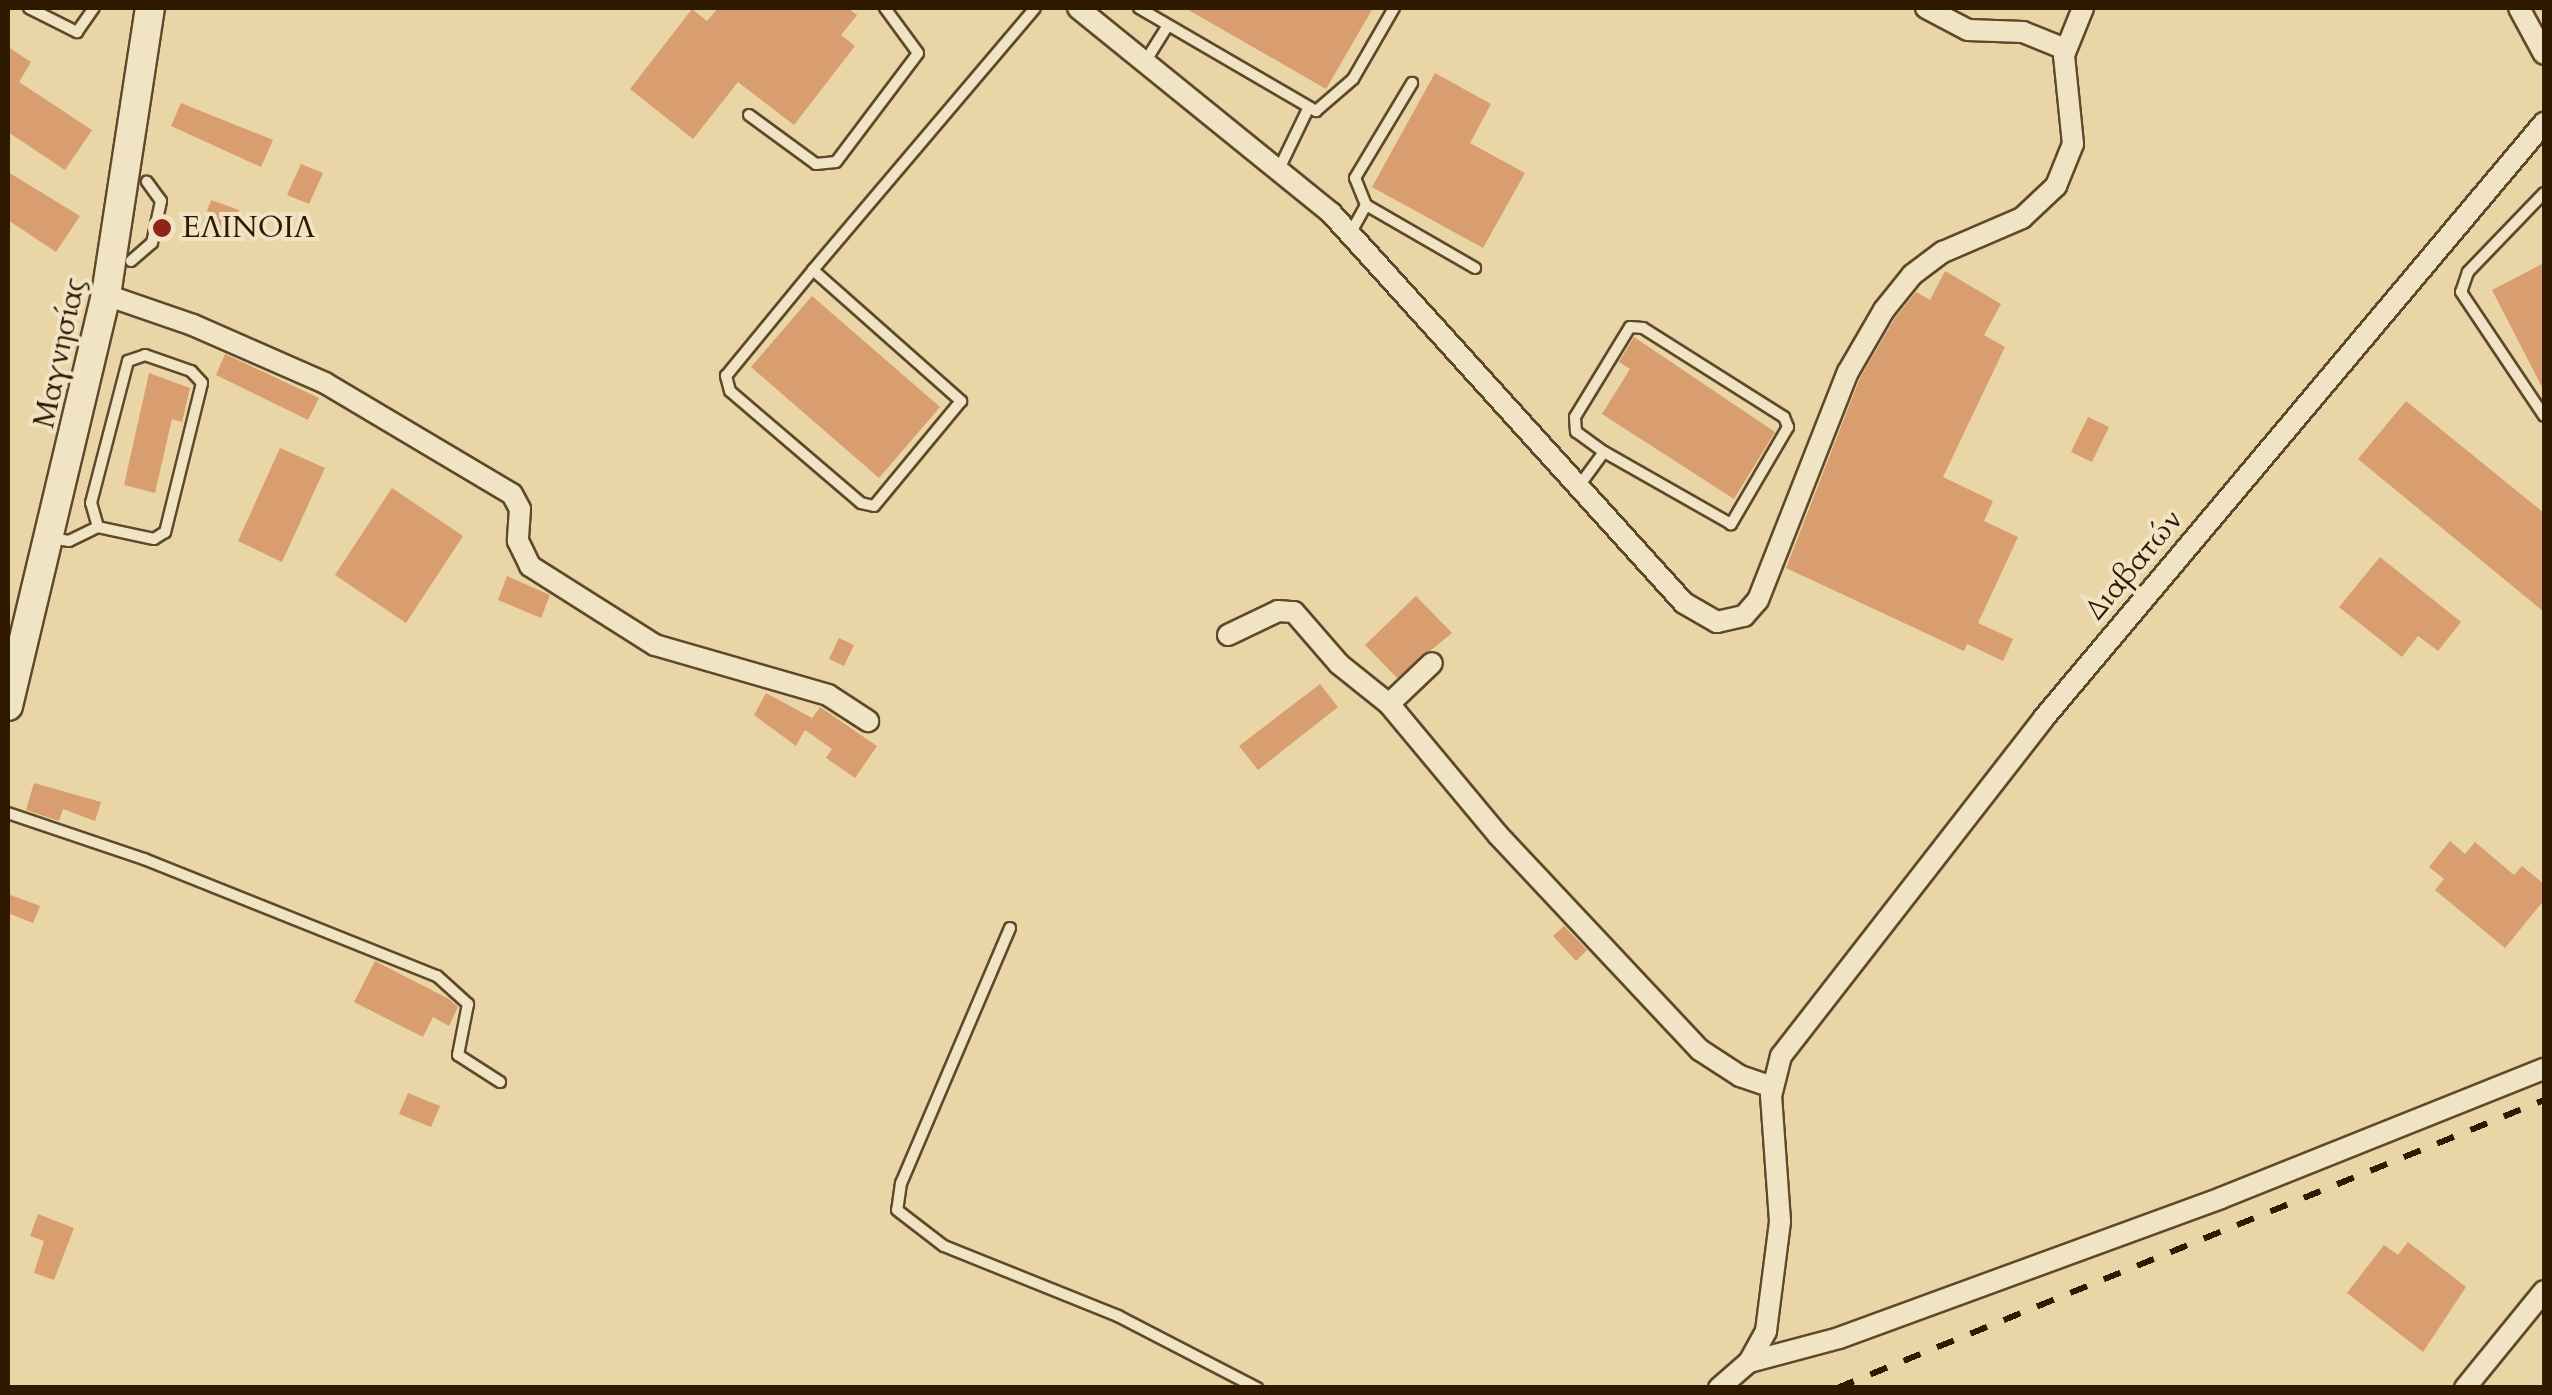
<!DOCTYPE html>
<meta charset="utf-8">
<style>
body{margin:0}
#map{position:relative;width:2552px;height:1395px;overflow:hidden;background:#e9d5a6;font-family:Cardo,serif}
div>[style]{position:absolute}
.building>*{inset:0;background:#d89e6f}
.roads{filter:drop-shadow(2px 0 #5e492a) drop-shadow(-2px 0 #5e492a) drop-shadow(0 2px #5e492a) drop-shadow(0 -2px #5e492a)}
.lane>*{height:10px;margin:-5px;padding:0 5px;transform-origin:5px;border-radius:5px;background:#f1e4c5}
.street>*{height:20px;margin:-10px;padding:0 10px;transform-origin:10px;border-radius:10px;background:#f1e4c5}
.secondary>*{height:28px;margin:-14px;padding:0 14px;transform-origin:14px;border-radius:14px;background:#f1e4c5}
.rail>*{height:6px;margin-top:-3px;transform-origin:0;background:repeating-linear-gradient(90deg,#2f1a00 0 18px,transparent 0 36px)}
.dots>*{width:28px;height:28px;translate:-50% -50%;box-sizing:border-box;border:5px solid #f1e4c5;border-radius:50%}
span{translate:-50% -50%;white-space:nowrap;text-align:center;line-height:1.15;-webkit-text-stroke:8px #f1e4c5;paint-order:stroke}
.poi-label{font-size:30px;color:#2f1a00}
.left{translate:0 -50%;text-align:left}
.street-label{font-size:30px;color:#2f1a00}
.frame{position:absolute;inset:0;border:10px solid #2f1a00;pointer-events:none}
</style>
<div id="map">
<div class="building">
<i style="clip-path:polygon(718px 8px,848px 8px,857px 15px,841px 35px,855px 46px,794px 125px,738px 82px,693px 139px,630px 89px,692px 9px,707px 21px)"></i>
<i style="clip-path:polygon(1185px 8px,1373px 8px,1326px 89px)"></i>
<i style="clip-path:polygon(8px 47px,31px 62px,19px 82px,92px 130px,65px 170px,8px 132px)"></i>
<i style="clip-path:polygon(1435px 73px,1491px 104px,1470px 143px,1525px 173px,1483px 248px,1372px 187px)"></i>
<i style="clip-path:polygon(181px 103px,273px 140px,261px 167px,171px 126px)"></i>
<i style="clip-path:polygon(301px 164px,323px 173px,309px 204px,287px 195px)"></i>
<i style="clip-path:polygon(8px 172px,80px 216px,56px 252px,8px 220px)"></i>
<i style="clip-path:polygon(211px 200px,239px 210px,230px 236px,202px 225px)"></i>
<i style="clip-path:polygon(2544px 263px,2544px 391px,2492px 290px)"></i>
<i style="clip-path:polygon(1945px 271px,2001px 304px,1984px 335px,2005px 347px,1943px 477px,1993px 501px,1984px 521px,2018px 537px,1978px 623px,2013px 639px,2003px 661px,1967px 644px,1964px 651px,1786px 568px,1860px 378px,1895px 318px,1916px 292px,1930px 300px)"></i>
<i style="clip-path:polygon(812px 296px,940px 407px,879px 478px,751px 367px)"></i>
<i style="clip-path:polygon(1634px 337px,1775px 432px,1734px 499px,1602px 414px,1630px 369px,1619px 362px)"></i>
<i style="clip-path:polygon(225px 354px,319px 398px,308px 420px,216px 375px)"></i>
<i style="clip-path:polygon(149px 373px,190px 388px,182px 422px,172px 419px,155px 493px,124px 485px)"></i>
<i style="clip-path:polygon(2406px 401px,2544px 513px,2544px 612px,2358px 459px)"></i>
<i style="clip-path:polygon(2088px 417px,2109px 427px,2092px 462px,2071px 452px)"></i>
<i style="clip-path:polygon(280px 448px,325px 468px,282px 562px,238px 541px)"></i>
<i style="clip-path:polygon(392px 488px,463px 536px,406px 623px,335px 575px)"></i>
<i style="clip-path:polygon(2380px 557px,2461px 622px,2438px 651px,2418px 636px,2402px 657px,2339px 607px)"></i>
<i style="clip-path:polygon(507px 576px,550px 595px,541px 618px,498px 600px)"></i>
<i style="clip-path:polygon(1416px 596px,1452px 633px,1397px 678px,1365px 645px)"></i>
<i style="clip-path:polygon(839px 638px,854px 645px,844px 666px,829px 659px)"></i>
<i style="clip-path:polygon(1320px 684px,1338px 707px,1258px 770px,1239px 746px)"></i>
<i style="clip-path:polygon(766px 693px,812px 718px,807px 726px,820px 707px,877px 746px,855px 778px,826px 758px,832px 749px,805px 730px,796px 746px,754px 715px)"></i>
<i style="clip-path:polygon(34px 783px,101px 802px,95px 821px,63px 809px,59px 821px,26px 810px)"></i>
<i style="clip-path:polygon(2450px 841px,2465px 854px,2475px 842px,2514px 875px,2522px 866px,2544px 884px,2544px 900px,2505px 948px,2435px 890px,2444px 879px,2429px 867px)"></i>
<i style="clip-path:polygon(8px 894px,40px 906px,33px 923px,8px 913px)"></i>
<i style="clip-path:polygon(1564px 926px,1587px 950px,1576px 961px,1553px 936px)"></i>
<i style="clip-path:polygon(375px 961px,449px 999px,458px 1007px,449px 1026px,433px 1017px,423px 1037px,354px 1002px)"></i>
<i style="clip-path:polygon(408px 1093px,440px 1106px,431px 1127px,399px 1114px)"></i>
<i style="clip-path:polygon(38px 1214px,74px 1228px,54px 1280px,34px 1273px,44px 1241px,30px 1236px)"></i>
<i style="clip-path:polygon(2408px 1242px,2466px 1287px,2423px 1352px,2347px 1293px,2384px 1245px,2398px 1255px)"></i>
</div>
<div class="roads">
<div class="lane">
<i style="left:29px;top:8px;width:54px;rotate:26.6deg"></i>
<i style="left:77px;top:32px;width:29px;rotate:-55deg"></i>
<i style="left:1139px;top:8px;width:205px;rotate:30.2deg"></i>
<i style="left:1316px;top:111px;width:49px;rotate:-40.9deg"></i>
<i style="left:1353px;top:79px;width:82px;rotate:-60deg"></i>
<i style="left:1145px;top:62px;width:39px;rotate:-58deg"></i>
<i style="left:749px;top:115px;width:83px;rotate:36.2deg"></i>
<i style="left:816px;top:164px;width:20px;rotate:-6deg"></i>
<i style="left:836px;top:162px;width:136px;rotate:-53deg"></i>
<i style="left:918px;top:53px;width:56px;rotate:-126.3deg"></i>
<i style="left:1278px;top:171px;width:67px;rotate:-64.2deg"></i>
<i style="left:2544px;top:193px;width:110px;rotate:133.9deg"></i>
<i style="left:2468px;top:272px;width:21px;rotate:109deg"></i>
<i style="left:2461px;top:292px;width:149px;rotate:56.2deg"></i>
<i style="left:1366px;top:205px;width:126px;rotate:30deg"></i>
<i style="left:1350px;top:234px;width:33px;rotate:-61deg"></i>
<i style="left:1366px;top:205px;width:29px;rotate:-112deg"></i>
<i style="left:1355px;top:178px;width:111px;rotate:-59deg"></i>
<i style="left:131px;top:261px;width:28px;rotate:-41deg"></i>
<i style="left:152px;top:243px;width:43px;rotate:-77.9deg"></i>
<i style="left:161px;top:201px;width:24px;rotate:-126deg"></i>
<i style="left:813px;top:270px;width:198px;rotate:41.5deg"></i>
<i style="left:961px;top:401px;width:136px;rotate:129.6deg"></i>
<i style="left:874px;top:506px;width:13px;rotate:-167deg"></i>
<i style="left:861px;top:503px;width:172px;rotate:-139.5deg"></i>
<i style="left:730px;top:391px;width:16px;rotate:-105deg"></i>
<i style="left:726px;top:376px;width:137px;rotate:-50.6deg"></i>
<i style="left:813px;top:270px;width:343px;rotate:-49.7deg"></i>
<i style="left:1579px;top:486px;width:42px;rotate:-53.7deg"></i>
<i style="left:1604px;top:452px;width:34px;rotate:-144deg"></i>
<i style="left:1576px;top:432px;width:15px;rotate:-94deg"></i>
<i style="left:1575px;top:417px;width:105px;rotate:-58.6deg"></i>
<i style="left:1630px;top:327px;width:13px;rotate:4deg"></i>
<i style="left:1643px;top:328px;width:167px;rotate:32.3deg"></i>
<i style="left:1784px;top:417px;width:11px;rotate:68deg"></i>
<i style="left:1788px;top:427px;width:113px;rotate:120.4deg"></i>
<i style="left:1731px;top:524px;width:146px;rotate:-150.4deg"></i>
<i style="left:52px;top:538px;width:17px;rotate:10deg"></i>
<i style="left:69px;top:541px;width:32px;rotate:-26deg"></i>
<i style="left:98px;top:527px;width:25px;rotate:-106deg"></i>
<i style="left:91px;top:503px;width:147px;rotate:-75.4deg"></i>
<i style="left:128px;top:361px;width:18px;rotate:-19deg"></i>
<i style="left:145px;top:355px;width:49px;rotate:19.2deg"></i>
<i style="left:191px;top:371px;width:16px;rotate:47deg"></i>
<i style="left:202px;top:383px;width:154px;rotate:103.9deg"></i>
<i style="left:165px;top:532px;width:13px;rotate:148deg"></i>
<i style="left:154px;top:539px;width:57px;rotate:-167.9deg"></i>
<i style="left:8px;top:813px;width:144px;rotate:18.7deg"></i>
<i style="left:144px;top:859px;width:315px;rotate:21.8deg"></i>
<i style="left:437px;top:976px;width:42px;rotate:42.1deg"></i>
<i style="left:468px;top:1004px;width:52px;rotate:101.1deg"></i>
<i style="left:458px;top:1055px;width:50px;rotate:32.7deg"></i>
<i style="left:1010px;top:928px;width:277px;rotate:113.1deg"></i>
<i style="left:901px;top:1183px;width:27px;rotate:98deg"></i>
<i style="left:897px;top:1210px;width:59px;rotate:37.5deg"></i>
<i style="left:944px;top:1246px;width:188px;rotate:21.9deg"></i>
<i style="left:1118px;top:1316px;width:157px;rotate:27.4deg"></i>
</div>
<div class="street">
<i style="left:1078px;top:8px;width:326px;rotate:39deg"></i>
<i style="left:1331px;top:213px;width:526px;rotate:47.85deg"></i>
<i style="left:1684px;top:603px;width:38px;rotate:30deg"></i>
<i style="left:1717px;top:622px;width:28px;rotate:-13deg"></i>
<i style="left:1744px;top:616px;width:21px;rotate:-49deg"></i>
<i style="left:1758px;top:600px;width:245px;rotate:-68.5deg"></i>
<i style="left:1848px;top:372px;width:72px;rotate:-59.9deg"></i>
<i style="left:1884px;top:310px;width:45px;rotate:-51.3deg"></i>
<i style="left:1912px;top:275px;width:39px;rotate:-37deg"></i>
<i style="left:1943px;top:252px;width:86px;rotate:-23.3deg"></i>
<i style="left:2022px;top:218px;width:47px;rotate:-43.3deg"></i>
<i style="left:2056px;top:186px;width:45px;rotate:-68deg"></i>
<i style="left:2073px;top:144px;width:89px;rotate:-95.8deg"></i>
<i style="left:2064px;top:55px;width:51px;rotate:-68deg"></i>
<i style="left:1926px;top:8px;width:47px;rotate:27.6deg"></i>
<i style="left:1968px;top:30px;width:55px;rotate:2.1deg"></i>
<i style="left:2023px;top:32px;width:45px;rotate:22deg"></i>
<i style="left:2519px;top:8px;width:52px;rotate:61.5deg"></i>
<i style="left:106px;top:295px;width:92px;rotate:19deg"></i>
<i style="left:193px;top:325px;width:144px;rotate:23.7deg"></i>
<i style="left:325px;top:383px;width:217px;rotate:30.7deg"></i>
<i style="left:512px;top:494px;width:17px;rotate:62deg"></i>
<i style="left:520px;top:509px;width:32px;rotate:94deg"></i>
<i style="left:518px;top:541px;width:28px;rotate:64deg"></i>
<i style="left:530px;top:566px;width:148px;rotate:32.3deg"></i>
<i style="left:655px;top:645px;width:180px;rotate:16.1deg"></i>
<i style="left:828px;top:695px;width:48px;rotate:33deg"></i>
<i style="left:1228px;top:635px;width:55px;rotate:-25.6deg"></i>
<i style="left:1278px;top:611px;width:16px;rotate:4deg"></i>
<i style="left:1294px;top:612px;width:69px;rotate:49.1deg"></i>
<i style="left:1339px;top:664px;width:64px;rotate:38.7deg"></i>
<i style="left:1389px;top:704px;width:170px;rotate:50.2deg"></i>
<i style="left:1498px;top:835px;width:295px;rotate:46.8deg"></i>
<i style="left:1700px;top:1050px;width:48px;rotate:33deg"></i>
<i style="left:1740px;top:1076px;width:34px;rotate:19deg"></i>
<i style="left:1389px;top:704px;width:59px;rotate:-43.6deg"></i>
<i style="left:1749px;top:1362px;width:93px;rotate:-14.9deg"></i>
<i style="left:1839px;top:1338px;width:407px;rotate:-20.1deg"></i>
<i style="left:2221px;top:1198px;width:348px;rotate:-21.8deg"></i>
<i style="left:1719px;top:1388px;width:40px;rotate:-41deg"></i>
<i style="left:1749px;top:1362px;width:35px;rotate:-61deg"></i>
<i style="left:1766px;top:1331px;width:111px;rotate:-82.7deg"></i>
<i style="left:1780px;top:1221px;width:125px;rotate:-94.1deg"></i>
<i style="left:1771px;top:1096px;width:41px;rotate:-76deg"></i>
<i style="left:1781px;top:1056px;width:427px;rotate:-52.1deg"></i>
<i style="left:2043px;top:719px;width:779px;rotate:-49.95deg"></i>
<i style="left:2465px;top:1388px;width:125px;rotate:-50.8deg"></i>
</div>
<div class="secondary">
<i style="left:8px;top:706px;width:423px;rotate:-76.6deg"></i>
<i style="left:106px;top:295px;width:290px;rotate:-81.3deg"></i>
</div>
</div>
<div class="rail">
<i style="left:1837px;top:1388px;width:763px;rotate:-22.16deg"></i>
</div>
<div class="dots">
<i style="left:162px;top:228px;background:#8f2418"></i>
</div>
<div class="poi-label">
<span class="left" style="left:182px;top:228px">ΕΛΙΝΟΙΛ</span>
</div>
<div class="street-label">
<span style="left:60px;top:353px;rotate:-78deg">Μαγνησίας</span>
<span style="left:2134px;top:565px;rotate:-50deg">Διαβατών</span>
</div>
<div class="frame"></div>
</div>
